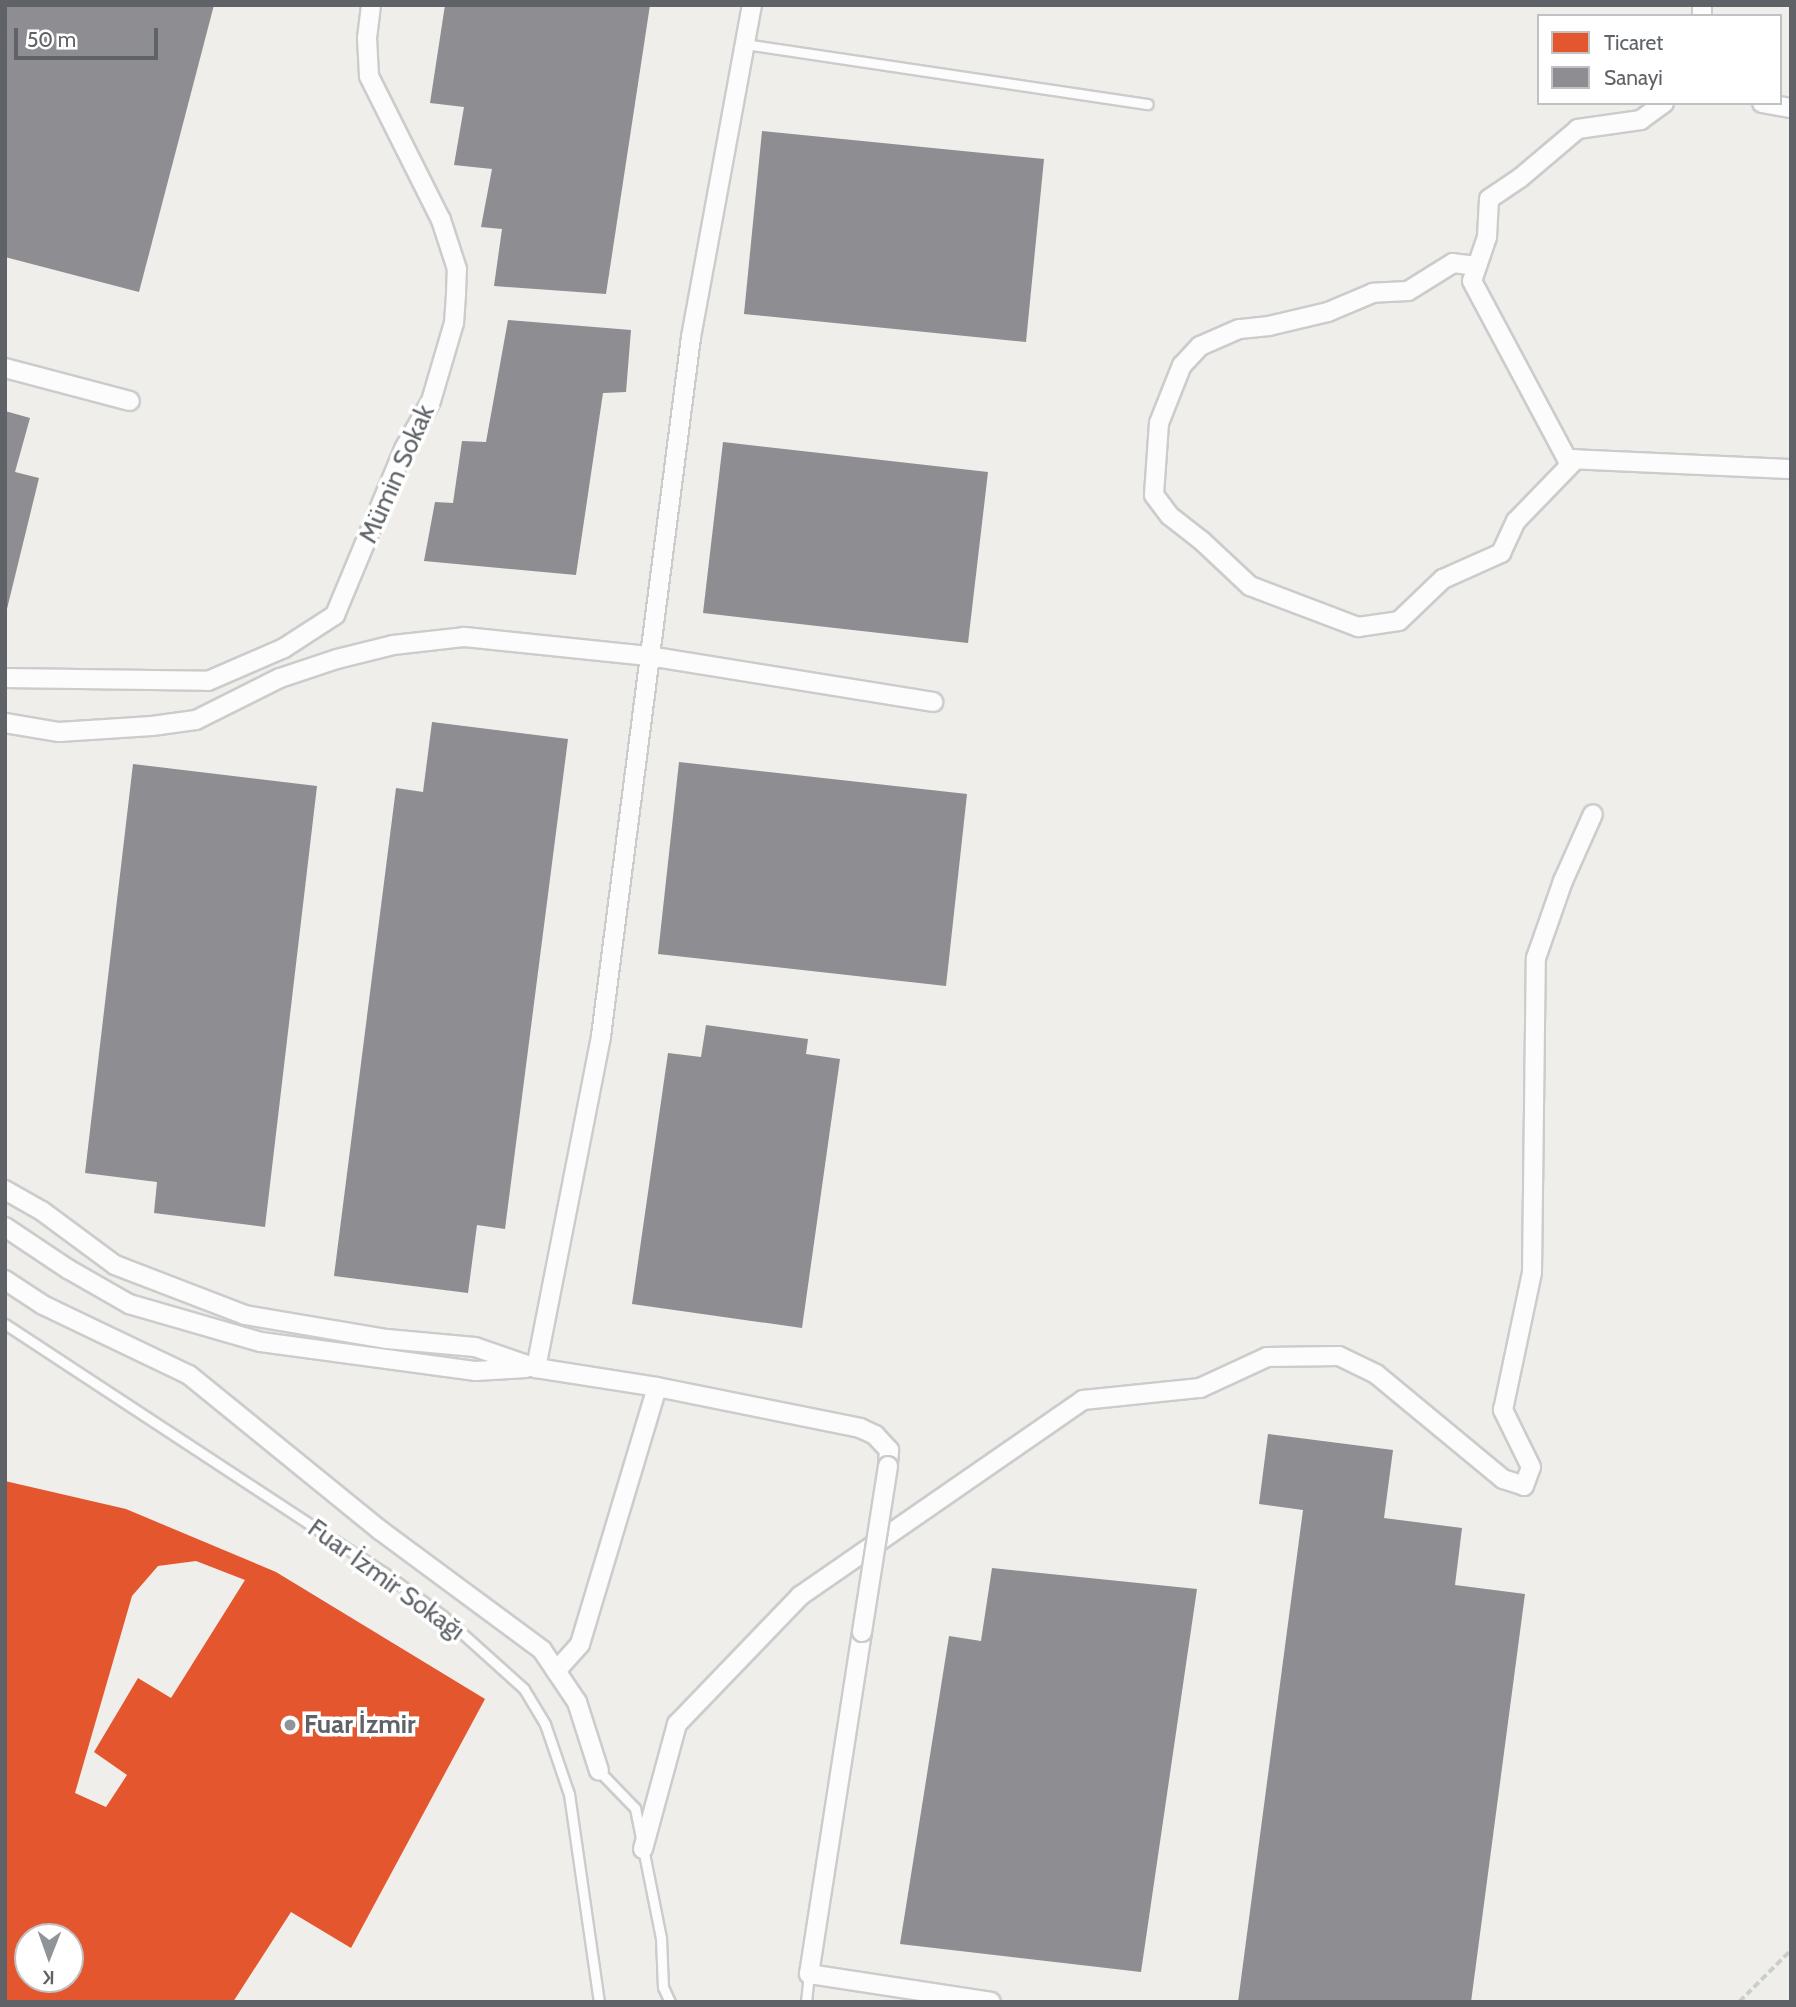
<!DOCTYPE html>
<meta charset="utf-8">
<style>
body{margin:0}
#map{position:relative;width:1796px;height:2007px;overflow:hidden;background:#efeeea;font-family:Cabin,sans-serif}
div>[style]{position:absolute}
.shops>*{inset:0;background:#e4572e}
.industry>*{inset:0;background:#8d8d92}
.path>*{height:3.5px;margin-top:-1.75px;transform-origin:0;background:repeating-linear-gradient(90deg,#cacfcc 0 7px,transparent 0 10.5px)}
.roads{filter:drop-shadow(2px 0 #cbcccc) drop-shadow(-2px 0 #cbcccc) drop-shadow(0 2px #cbcccc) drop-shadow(0 -2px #cbcccc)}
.service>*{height:9px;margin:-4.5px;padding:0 4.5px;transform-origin:4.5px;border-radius:4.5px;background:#fdfcfc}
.minor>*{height:18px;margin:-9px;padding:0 9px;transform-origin:9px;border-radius:9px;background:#fdfcfc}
.bridges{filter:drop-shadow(2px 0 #cbcccc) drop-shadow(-2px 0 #cbcccc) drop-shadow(0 2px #cbcccc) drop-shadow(0 -2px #cbcccc)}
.minor-bridge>*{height:18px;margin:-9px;padding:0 9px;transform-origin:9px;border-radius:9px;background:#fdfcfc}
.dots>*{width:19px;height:19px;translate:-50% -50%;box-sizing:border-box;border:4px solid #fff;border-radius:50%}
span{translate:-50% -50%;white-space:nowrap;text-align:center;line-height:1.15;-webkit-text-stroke:7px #fff;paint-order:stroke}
.street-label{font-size:26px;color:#5f6368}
.poi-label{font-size:26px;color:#5f6368;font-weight:700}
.left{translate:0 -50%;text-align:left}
.frame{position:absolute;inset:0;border:7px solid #5f6368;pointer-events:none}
.legend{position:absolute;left:1537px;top:14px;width:245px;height:91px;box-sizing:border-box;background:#fff;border:2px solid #bfc1c3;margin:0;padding:9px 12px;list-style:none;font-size:21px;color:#5f6368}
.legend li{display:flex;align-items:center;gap:14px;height:35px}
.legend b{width:35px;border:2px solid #bfc1c3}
.north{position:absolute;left:14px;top:1923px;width:70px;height:70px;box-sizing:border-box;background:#fff;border:2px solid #bfc1c3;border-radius:50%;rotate:181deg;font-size:19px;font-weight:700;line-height:28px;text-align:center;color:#5f6368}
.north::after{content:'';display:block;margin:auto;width:24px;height:32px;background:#919496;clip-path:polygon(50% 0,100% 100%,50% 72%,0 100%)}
.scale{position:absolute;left:14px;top:28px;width:144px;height:32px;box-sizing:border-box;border:4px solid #5f6368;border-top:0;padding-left:9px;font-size:21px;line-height:24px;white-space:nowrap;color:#5f6368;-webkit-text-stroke:5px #fff;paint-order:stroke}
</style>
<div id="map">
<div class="shops">
<i style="clip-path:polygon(evenodd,5px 1481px,126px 1509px,276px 1572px,485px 1699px,351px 1948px,291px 1912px,233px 2002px,5px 2002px,5px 1481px,196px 1561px,245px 1580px,171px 1698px,138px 1678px,94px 1752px,127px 1775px,106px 1807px,75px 1793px,132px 1596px,158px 1566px,196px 1561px,5px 1481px,28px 1937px,70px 1937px,70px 1979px,28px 1979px,28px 1937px)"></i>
</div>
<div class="industry">
<i style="clip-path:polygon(5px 5px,214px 5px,139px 292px,5px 257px)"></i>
<i style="clip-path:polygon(445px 5px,650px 5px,606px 294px,494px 286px,502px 229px,481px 227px,492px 169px,454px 165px,464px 107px,430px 103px)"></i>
<i style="clip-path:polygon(762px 131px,1044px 159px,1026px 342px,744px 314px)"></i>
<i style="clip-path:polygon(508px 320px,631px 330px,626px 392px,603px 393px,576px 575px,424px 561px,435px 502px,453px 503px,462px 441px,486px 442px)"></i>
<i style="clip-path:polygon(5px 411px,30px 418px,15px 472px,39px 478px,6px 613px)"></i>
<i style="clip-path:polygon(723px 442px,988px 472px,968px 643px,703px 613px)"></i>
<i style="clip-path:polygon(432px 722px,568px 739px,505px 1229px,477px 1225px,468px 1293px,334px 1276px,396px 788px,423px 792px)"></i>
<i style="clip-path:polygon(679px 762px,967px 794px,946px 986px,658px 954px)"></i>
<i style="clip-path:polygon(133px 764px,317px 786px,265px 1227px,154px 1213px,157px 1182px,85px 1173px)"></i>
<i style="clip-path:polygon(706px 1025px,808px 1039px,806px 1054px,840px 1059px,802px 1328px,632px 1304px,668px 1053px,701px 1057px)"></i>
<i style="clip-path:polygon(1268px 1434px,1393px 1450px,1384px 1518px,1462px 1528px,1455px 1585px,1525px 1594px,1471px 2002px,1238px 2002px,1303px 1510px,1259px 1504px)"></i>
<i style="clip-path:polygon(992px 1568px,1197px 1589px,1141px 1972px,900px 1944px,949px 1636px,981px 1641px)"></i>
</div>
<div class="path">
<i style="left:1739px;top:2002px;width:74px;rotate:-45deg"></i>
</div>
<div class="roads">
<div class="service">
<i style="left:745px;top:44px;width:407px;rotate:8.5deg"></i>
<i style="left:5px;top:1324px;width:452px;rotate:33.3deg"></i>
<i style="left:383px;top:1572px;width:74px;rotate:36.3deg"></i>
<i style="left:443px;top:1616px;width:109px;rotate:42deg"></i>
<i style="left:524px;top:1689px;width:41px;rotate:59deg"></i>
<i style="left:545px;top:1724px;width:74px;rotate:71.1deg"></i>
<i style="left:569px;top:1794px;width:210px;rotate:81.8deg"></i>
<i style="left:599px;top:1771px;width:52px;rotate:45.8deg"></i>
<i style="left:635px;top:1808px;width:133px;rotate:78.7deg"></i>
<i style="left:661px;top:1938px;width:49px;rotate:87.7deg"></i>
<i style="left:663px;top:1987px;width:17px;rotate:65deg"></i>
<i style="left:806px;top:2002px;width:28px;rotate:-84deg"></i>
</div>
<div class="minor">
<i style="left:1702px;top:16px;width:11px;rotate:-90deg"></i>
<i style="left:1664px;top:103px;width:29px;rotate:144deg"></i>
<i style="left:1641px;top:120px;width:64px;rotate:171.9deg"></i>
<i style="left:1578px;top:129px;width:76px;rotate:139.8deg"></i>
<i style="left:1520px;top:178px;width:37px;rotate:146deg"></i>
<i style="left:1489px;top:199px;width:38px;rotate:93deg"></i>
<i style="left:1487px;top:237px;width:46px;rotate:108.8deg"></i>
<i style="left:1472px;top:281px;width:202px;rotate:61.9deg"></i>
<i style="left:1567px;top:459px;width:224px;rotate:2.6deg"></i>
<i style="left:1762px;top:103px;width:29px;rotate:10deg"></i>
<i style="left:1477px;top:266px;width:24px;rotate:-173deg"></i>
<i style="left:1453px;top:263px;width:53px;rotate:148.1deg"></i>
<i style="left:1408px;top:291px;width:35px;rotate:177deg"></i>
<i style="left:1373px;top:293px;width:49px;rotate:157.1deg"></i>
<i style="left:1328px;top:312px;width:61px;rotate:166.7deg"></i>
<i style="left:1269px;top:326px;width:30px;rotate:174deg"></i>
<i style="left:1239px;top:329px;width:43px;rotate:156.4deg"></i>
<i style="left:1200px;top:346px;width:26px;rotate:133deg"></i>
<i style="left:1182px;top:365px;width:62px;rotate:111.6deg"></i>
<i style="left:1159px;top:423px;width:72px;rotate:94deg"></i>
<i style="left:1154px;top:495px;width:26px;rotate:53deg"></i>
<i style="left:1170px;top:516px;width:41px;rotate:38deg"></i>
<i style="left:1202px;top:541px;width:66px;rotate:43.2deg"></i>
<i style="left:1250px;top:586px;width:116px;rotate:20.8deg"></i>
<i style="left:1358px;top:627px;width:41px;rotate:-8.3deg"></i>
<i style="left:1399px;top:621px;width:61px;rotate:-43.7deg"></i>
<i style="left:1443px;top:579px;width:64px;rotate:-24.1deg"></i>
<i style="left:1501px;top:553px;width:35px;rotate:-65deg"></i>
<i style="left:1516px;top:521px;width:86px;rotate:-45.9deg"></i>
<i style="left:5px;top:368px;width:129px;rotate:14.8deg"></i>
<i style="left:5px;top:678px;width:203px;rotate:0.8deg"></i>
<i style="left:208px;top:681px;width:83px;rotate:-23.5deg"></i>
<i style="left:284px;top:648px;width:61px;rotate:-32.9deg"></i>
<i style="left:335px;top:615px;width:180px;rotate:-67.4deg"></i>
<i style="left:404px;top:449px;width:55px;rotate:-60.6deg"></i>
<i style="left:431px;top:401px;width:81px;rotate:-73.6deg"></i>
<i style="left:454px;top:323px;width:30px;rotate:-86deg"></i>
<i style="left:456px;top:293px;width:24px;rotate:-88deg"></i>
<i style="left:457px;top:269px;width:52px;rotate:-108.1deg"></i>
<i style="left:441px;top:220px;width:161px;rotate:-116.6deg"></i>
<i style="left:369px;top:76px;width:38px;rotate:-93deg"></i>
<i style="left:367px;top:38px;width:33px;rotate:-83deg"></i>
<i style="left:5px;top:723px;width:55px;rotate:9.5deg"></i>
<i style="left:59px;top:732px;width:93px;rotate:-3.7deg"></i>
<i style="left:152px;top:726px;width:44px;rotate:-7.8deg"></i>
<i style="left:196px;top:720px;width:94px;rotate:-26.6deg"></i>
<i style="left:280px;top:678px;width:60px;rotate:-18.4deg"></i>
<i style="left:337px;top:659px;width:58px;rotate:-14deg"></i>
<i style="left:393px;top:645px;width:71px;rotate:-6.4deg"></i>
<i style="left:464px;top:637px;width:186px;rotate:5.9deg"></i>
<i style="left:649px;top:656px;width:288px;rotate:9.2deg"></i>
<i style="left:5px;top:1190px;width:43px;rotate:29.6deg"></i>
<i style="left:42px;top:1211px;width:91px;rotate:36.5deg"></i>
<i style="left:115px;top:1265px;width:139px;rotate:21deg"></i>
<i style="left:245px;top:1315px;width:144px;rotate:9.6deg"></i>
<i style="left:387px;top:1339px;width:88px;rotate:5.2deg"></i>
<i style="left:475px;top:1347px;width:65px;rotate:19deg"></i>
<i style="left:536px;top:1368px;width:122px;rotate:8.9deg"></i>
<i style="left:657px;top:1387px;width:207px;rotate:11.4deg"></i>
<i style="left:860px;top:1428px;width:17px;rotate:25deg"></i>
<i style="left:875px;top:1435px;width:21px;rotate:47deg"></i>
<i style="left:889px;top:1450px;width:16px;rotate:94deg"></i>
<i style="left:5px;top:1227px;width:76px;rotate:33.7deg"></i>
<i style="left:68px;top:1269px;width:70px;rotate:29.8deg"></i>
<i style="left:129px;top:1304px;width:137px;rotate:16.1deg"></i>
<i style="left:261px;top:1342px;width:217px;rotate:7.7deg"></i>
<i style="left:476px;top:1371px;width:50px;rotate:-3.4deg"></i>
<i style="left:5px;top:1280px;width:45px;rotate:33.3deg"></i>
<i style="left:43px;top:1305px;width:162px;rotate:25.6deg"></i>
<i style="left:189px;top:1375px;width:246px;rotate:39.1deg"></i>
<i style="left:380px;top:1530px;width:202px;rotate:36.5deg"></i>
<i style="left:542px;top:1650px;width:63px;rotate:56.1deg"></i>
<i style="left:577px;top:1702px;width:72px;rotate:72.3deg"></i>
<i style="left:536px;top:1368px;width:338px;rotate:-78.9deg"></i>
<i style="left:601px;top:1036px;width:705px;rotate:-82.66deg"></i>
<i style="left:691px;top:337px;width:338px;rotate:-79.6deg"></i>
<i style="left:862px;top:1632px;width:346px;rotate:98.8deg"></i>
<i style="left:809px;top:1974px;width:184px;rotate:8.7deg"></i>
<i style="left:556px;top:1671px;width:36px;rotate:-48deg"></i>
<i style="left:580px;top:1644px;width:268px;rotate:-73.3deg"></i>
<i style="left:643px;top:1849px;width:130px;rotate:-74.8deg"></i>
<i style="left:677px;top:1724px;width:178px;rotate:-46.1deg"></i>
<i style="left:800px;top:1596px;width:344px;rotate:-34.7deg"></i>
<i style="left:1083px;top:1400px;width:118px;rotate:-5.9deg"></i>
<i style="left:1200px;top:1388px;width:74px;rotate:-24.8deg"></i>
<i style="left:1267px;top:1357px;width:72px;rotate:-0.8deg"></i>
<i style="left:1339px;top:1356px;width:41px;rotate:25.9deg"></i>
<i style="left:1376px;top:1374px;width:165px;rotate:39.6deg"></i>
<i style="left:1503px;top:1479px;width:22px;rotate:18deg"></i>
<i style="left:1524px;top:1486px;width:20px;rotate:-70deg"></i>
<i style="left:1531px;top:1467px;width:64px;rotate:-116.2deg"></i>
<i style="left:1503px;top:1410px;width:141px;rotate:-78.1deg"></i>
<i style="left:1532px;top:1272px;width:314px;rotate:-89.3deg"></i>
<i style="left:1536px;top:958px;width:82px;rotate:-70.7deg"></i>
<i style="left:1563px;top:881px;width:73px;rotate:-65.9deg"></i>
</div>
</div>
<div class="bridges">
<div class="minor-bridge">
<i style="left:862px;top:1632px;width:168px;rotate:-81.1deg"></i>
</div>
</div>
<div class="dots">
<i style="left:290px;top:1725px;background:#919496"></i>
</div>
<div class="street-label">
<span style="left:397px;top:474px;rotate:-66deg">Mümin Sokak</span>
<span style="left:386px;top:1580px;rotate:36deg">Fuar İzmir Sokağı</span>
</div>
<div class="poi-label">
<span class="left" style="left:304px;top:1725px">Fuar İzmir</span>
</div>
<div class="frame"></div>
<ul class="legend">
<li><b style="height:19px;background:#e4572e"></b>Ticaret</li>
<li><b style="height:19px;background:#8d8d92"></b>Sanayi</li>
</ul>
<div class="north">K</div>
<div class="scale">50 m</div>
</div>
